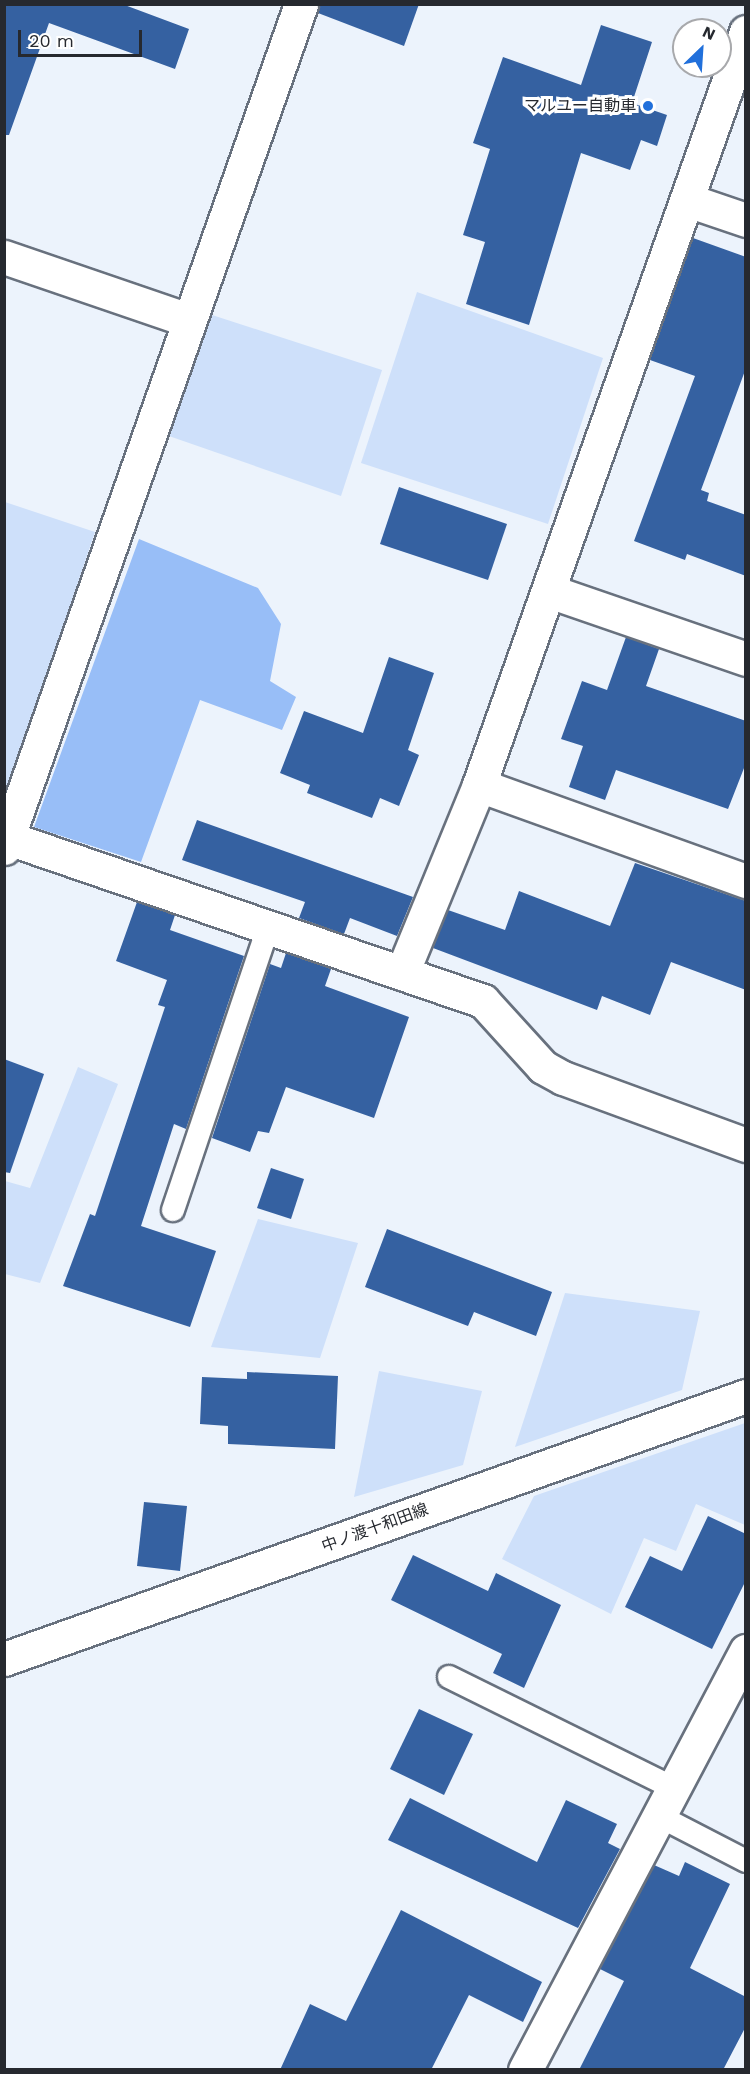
<!DOCTYPE html>
<meta charset="utf-8">
<style>
body{margin:0}
#map{position:relative;width:750px;height:2074px;overflow:hidden;background:#ecf3fc;font-family:"Work Sans","Noto Sans JP",sans-serif}
div>[style]{position:absolute}
.green>*{inset:0;background:#cee0fa}
.forest>*{inset:0;background:#98bef7}
.building>*{inset:0;background:#3561a1}
.roads{filter:drop-shadow(2px 0 #68717e) drop-shadow(-2px 0 #68717e) drop-shadow(0 2px #68717e) drop-shadow(0 -2px #68717e)}
.service>*{height:22px;margin:-11px;padding:0 11px;transform-origin:11px;border-radius:11px;background:#fff}
.minor>*{height:33px;margin:-16.5px;padding:0 16.5px;transform-origin:16.5px;border-radius:16.5px;background:#fff}
.secondary>*{height:33px;margin:-16.5px;padding:0 16.5px;transform-origin:16.5px;border-radius:16.5px;background:#fff}
.dots>*{width:16px;height:16px;translate:-50% -50%;box-sizing:border-box;border:3px solid #fff;border-radius:50%}
span{translate:-50% -50%;white-space:nowrap;text-align:center;line-height:1.15;-webkit-text-stroke:6px #fff;paint-order:stroke}
.poi-label{font-size:16px;color:#26292f}
.right{translate:-100% -50%;text-align:right}
.street-label{font-size:16px;color:#26292f}
.frame{position:absolute;inset:0;border:6px solid #26292f;pointer-events:none}
.north{position:absolute;left:672px;top:18px;width:60px;height:60px;box-sizing:border-box;background:#fff;border:2px solid #a8a9ac;border-radius:50%;rotate:25deg;font-size:16px;font-weight:700;line-height:24px;text-align:center;color:#26292f}
.north::after{content:'';display:block;margin:auto;width:21px;height:27px;background:#2170db;clip-path:polygon(50% 0,100% 100%,50% 72%,0 100%)}
.scale{position:absolute;left:18px;top:30px;width:124px;height:27px;box-sizing:border-box;border:3px solid #26292f;border-top:0;padding-left:8px;font-size:18px;line-height:21px;white-space:nowrap;color:#26292f;-webkit-text-stroke:4px #fff;paint-order:stroke}
</style>
<div id="map">
<div class="green">
<i style="clip-path:polygon(417px 292px,603px 358px,548px 524px,361px 463px)"></i>
<i style="clip-path:polygon(209px 314px,382px 370px,341px 496px,166px 435px)"></i>
<i style="clip-path:polygon(5px 502px,95px 532px,5px 799px)"></i>
<i style="clip-path:polygon(78px 1067px,118px 1084px,40px 1283px,5px 1274px,5px 1181px,30px 1188px)"></i>
<i style="clip-path:polygon(258px 1219px,358px 1243px,320px 1358px,211px 1347px)"></i>
<i style="clip-path:polygon(565px 1293px,700px 1311px,682px 1390px,515px 1447px)"></i>
<i style="clip-path:polygon(379px 1371px,482px 1391px,463px 1465px,354px 1497px)"></i>
<i style="clip-path:polygon(745px 1423px,745px 1525px,696px 1504px,676px 1551px,644px 1538px,611px 1614px,502px 1559px,534px 1496px)"></i>
</div>
<div class="forest">
<i style="clip-path:polygon(139px 539px,258px 588px,281px 624px,270px 681px,296px 697px,282px 730px,200px 700px,141px 862px,34px 827px)"></i>
</div>
<div class="building">
<i style="clip-path:polygon(4px 4px,122px 4px,189px 29px,175px 69px,49px 23px,9px 135px,4px 135px)"></i>
<i style="clip-path:polygon(319px 4px,419px 4px,404px 46px,318px 13px)"></i>
<i style="clip-path:polygon(601px 25px,652px 42px,632px 103px,667px 115px,657px 146px,641px 140px,630px 170px,581px 153px,529px 325px,466px 304px,485px 242px,463px 235px,490px 149px,473px 143px,503px 57px,581px 85px)"></i>
<i style="clip-path:polygon(693px 238px,746px 257px,746px 368px,701px 490px,709px 493px,707px 501px,746px 515px,746px 576px,687px 554px,685px 560px,634px 541px,695px 376px,650px 360px)"></i>
<i style="clip-path:polygon(399px 487px,507px 524px,488px 580px,380px 544px)"></i>
<i style="clip-path:polygon(626px 637px,659px 649px,646px 686px,746px 721px,746px 763px,728px 809px,616px 770px,605px 800px,569px 787px,583px 746px,561px 739px,582px 681px,607px 690px)"></i>
<i style="clip-path:polygon(389px 657px,434px 673px,408px 750px,419px 755px,399px 806px,380px 798px,372px 818px,307px 793px,310px 785px,280px 773px,304px 711px,363px 733px)"></i>
<i style="clip-path:polygon(197px 820px,413px 897px,397px 936px,350px 918px,344px 934px,299px 918px,305px 902px,182px 860px)"></i>
<i style="clip-path:polygon(635px 863px,746px 901px,746px 990px,671px 962px,650px 1015px,602px 996px,597px 1010px,433px 948px,448px 910px,505px 930px,519px 891px,610px 926px)"></i>
<i style="clip-path:polygon(137px 902px,175px 915px,170px 930px,244px 956px,186px 1129px,174px 1124px,141px 1226px,216px 1251px,190px 1327px,63px 1286px,90px 1214px,95px 1216px,165px 1007px,158px 1005px,167px 980px,116px 961px)"></i>
<i style="clip-path:polygon(286px 953px,331px 969px,325px 986px,409px 1017px,374px 1118px,286px 1087px,269px 1133px,258px 1131px,250px 1152px,212px 1138px,270px 964px,281px 968px)"></i>
<i style="clip-path:polygon(4px 1059px,44px 1074px,10px 1173px,4px 1172px)"></i>
<i style="clip-path:polygon(271px 1168px,304px 1179px,291px 1219px,257px 1208px)"></i>
<i style="clip-path:polygon(387px 1229px,552px 1292px,536px 1336px,474px 1312px,468px 1326px,365px 1287px)"></i>
<i style="clip-path:polygon(247px 1372px,338px 1376px,335px 1449px,228px 1444px,228px 1426px,200px 1424px,202px 1377px,247px 1379px)"></i>
<i style="clip-path:polygon(144px 1502px,187px 1506px,180px 1571px,137px 1566px)"></i>
<i style="clip-path:polygon(708px 1516px,746px 1534px,746px 1580px,712px 1649px,625px 1607px,650px 1556px,682px 1571px)"></i>
<i style="clip-path:polygon(413px 1555px,488px 1591px,496px 1573px,561px 1605px,524px 1688px,493px 1673px,502px 1654px,391px 1600px)"></i>
<i style="clip-path:polygon(419px 1709px,473px 1734px,444px 1795px,390px 1769px)"></i>
<i style="clip-path:polygon(410px 1798px,537px 1862px,566px 1800px,617px 1824px,608px 1843px,620px 1849px,578px 1928px,388px 1840px)"></i>
<i style="clip-path:polygon(685px 1862px,730px 1884px,690px 1968px,746px 1997px,746px 2026px,723px 2070px,579px 2070px,624px 1981px,600px 1969px,654px 1865px,679px 1876px)"></i>
<i style="clip-path:polygon(401px 1910px,542px 1982px,523px 2022px,469px 1995px,431px 2070px,280px 2070px,310px 2004px,346px 2021px)"></i>
</div>
<div class="roads">
<div class="service">
<i style="left:173px;top:1210px;width:298px;rotate:-71.4deg"></i>
<i style="left:449px;top:1677px;width:251px;rotate:26.3deg"></i>
<i style="left:659px;top:1816px;width:98px;rotate:27.3deg"></i>
</div>
<div class="minor">
<i style="left:687px;top:200px;width:62px;rotate:18.7deg"></i>
<i style="left:4px;top:257px;width:194px;rotate:18.9deg"></i>
<i style="left:549px;top:591px;width:208px;rotate:19deg"></i>
<i style="left:479px;top:785px;width:284px;rotate:19.8deg"></i>
<i style="left:8px;top:838px;width:502px;rotate:18.94deg"></i>
<i style="left:483px;top:1001px;width:89px;rotate:47.7deg"></i>
<i style="left:543px;top:1067px;width:23px;rotate:29deg"></i>
<i style="left:563px;top:1078px;width:195px;rotate:20.1deg"></i>
<i style="left:4px;top:848px;width:895px;rotate:-70.61deg"></i>
<i style="left:402px;top:973px;width:203px;rotate:-67.7deg"></i>
<i style="left:479px;top:785px;width:799px;rotate:-70.48deg"></i>
<i style="left:525px;top:2070px;width:474px;rotate:-62.2deg"></i>
</div>
<div class="secondary">
<i style="left:4px;top:1659px;width:787px;rotate:-19.52deg"></i>
</div>
</div>
<div class="dots">
<i style="left:648px;top:106px;background:#2170db"></i>
</div>
<div class="poi-label">
<span class="right" style="left:636px;top:106px">マルユー自動車</span>
</div>
<div class="street-label">
<span style="left:375px;top:1528px;rotate:-20deg">中ノ渡十和田線</span>
</div>
<div class="frame"></div>
<div class="north">N</div>
<div class="scale">20 m</div>
</div>
